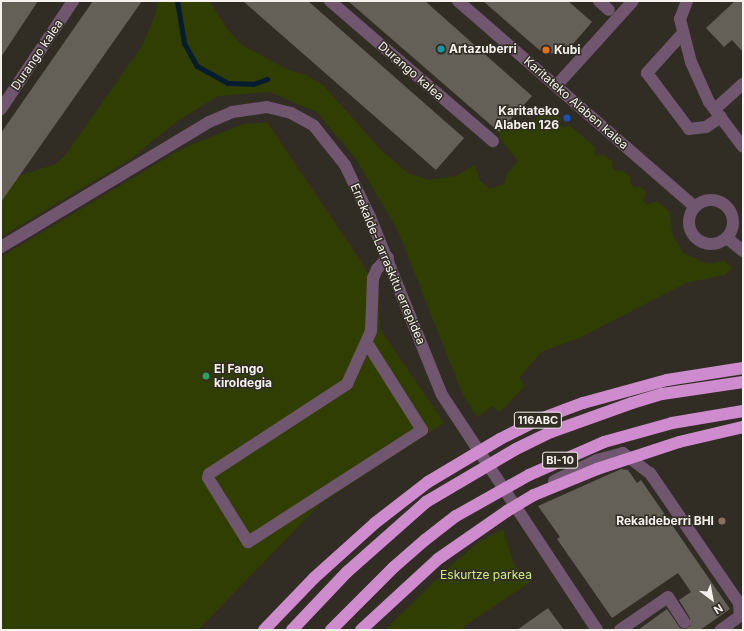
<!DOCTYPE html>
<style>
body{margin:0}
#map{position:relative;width:744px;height:631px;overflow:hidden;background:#312d25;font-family:Inter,sans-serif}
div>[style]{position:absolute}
.green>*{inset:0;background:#313e01}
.stream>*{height:5px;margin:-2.5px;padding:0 2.5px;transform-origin:2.5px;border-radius:2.5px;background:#071c30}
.building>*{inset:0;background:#656057}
.minor>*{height:12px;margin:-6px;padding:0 6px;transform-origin:6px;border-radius:6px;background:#715670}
.minor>.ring{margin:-6px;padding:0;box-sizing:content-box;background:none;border:12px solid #715670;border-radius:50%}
.highway>*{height:12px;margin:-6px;padding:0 6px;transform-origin:6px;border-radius:6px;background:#ce8bcd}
.dots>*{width:11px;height:11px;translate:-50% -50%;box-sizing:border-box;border:2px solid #312d25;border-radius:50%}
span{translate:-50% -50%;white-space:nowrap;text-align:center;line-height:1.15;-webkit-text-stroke:3px #312d25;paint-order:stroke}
.shield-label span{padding:1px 3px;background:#312d25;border:1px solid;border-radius:3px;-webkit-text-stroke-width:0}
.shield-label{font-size:11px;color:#f5f2ed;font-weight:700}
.poi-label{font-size:12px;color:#f5f2ed;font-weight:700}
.left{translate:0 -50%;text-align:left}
.right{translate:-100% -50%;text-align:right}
.street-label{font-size:12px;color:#f5f2ed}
.park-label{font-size:12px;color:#cfef79}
.frame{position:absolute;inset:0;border:2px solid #f5f2ed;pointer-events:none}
.north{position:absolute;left:692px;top:579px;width:40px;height:40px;-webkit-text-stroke:3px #312d25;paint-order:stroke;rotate:148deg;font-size:11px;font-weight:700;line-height:16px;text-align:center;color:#f5f2ed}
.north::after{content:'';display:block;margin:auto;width:14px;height:18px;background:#f5f2ed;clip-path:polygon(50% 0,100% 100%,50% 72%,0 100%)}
</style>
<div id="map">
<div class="green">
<i style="clip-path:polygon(157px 1px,209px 1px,228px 30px,242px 45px,288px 70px,306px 75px,323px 85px,382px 151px,408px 173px,429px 180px,456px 176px,475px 165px,480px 181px,490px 189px,504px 184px,507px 174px,518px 161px,500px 139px,499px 131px,523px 128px,533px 123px,548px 106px,561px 119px,560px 124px,564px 127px,569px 125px,595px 147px,594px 153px,598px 157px,602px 154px,613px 162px,612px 168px,616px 172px,622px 170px,631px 178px,630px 184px,635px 188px,639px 186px,646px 192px,643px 201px,647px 205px,657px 201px,669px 212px,673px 236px,683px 253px,708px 264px,725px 261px,732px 268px,725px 275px,686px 283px,579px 338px,541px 352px,519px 378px,525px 386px,499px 413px,493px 406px,477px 417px,463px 395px,398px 231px,356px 159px,317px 112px,269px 92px,218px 96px,176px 122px,129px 160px,1px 237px,1px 200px,19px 176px,56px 164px,66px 154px,142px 46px,156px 13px)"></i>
<i style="clip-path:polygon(267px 122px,360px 260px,379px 292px,380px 329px,444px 423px,320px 504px,198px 630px,1px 630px,1px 257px,181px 149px,244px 124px)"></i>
<i style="clip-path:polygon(503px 529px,514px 565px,530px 582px,463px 627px,465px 630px,385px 630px,447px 569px,479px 542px)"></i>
</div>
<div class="stream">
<i style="left:177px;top:1px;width:43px;rotate:80.5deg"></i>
<i style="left:184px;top:43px;width:26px;rotate:61deg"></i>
<i style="left:197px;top:66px;width:35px;rotate:29deg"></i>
<i style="left:228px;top:83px;width:25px;rotate:2deg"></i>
<i style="left:253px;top:84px;width:15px;rotate:-20deg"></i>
</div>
<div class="building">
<i style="clip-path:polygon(1px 1px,38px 1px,1px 57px)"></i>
<i style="clip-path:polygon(93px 1px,142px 1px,1px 202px,1px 133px)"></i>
<i style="clip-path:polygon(243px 1px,308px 1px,464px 138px,436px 170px)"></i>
<i style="clip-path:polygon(348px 1px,425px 1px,532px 96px,499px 132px)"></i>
<i style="clip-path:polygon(483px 1px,568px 1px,592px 22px,566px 52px,544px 54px)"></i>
<i style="clip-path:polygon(735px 1px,743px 1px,743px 52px,732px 40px,724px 47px,706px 28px)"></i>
<i style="clip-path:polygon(621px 469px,628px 470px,637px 483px,641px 480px,730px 609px,700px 630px,638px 630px,667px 609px,680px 628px,685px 629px,690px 626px,690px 618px,679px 600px,691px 592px,678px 573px,612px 618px,557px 539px,560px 537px,538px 506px)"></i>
<i style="clip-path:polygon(548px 608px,564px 630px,517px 630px)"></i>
</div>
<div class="minor">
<i style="left:330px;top:1px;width:215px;rotate:40.7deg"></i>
<i style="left:458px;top:1px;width:313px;rotate:41deg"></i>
<i style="left:599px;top:1px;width:13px;rotate:42deg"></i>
<i style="left:687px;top:1px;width:19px;rotate:111deg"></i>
<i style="left:680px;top:19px;width:44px;rotate:75.7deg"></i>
<i style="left:691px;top:62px;width:44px;rotate:65.8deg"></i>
<i style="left:709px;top:102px;width:56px;rotate:52.9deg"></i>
<i style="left:683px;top:33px;width:54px;rotate:132deg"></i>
<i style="left:647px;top:73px;width:70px;rotate:53.1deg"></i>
<i style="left:689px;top:129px;width:17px;rotate:-7deg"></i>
<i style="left:706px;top:127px;width:18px;rotate:-34deg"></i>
<i style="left:557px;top:85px;width:113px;rotate:-47.9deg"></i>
<i style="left:1px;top:109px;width:130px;rotate:-56.3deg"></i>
<i style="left:715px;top:109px;width:38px;rotate:-42deg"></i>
<i class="ring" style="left:689px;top:200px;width:32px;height:32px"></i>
<i style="left:727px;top:238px;width:21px;rotate:39deg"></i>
<i style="left:1px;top:247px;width:243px;rotate:-31deg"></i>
<i style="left:209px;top:122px;width:25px;rotate:-23deg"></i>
<i style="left:232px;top:112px;width:35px;rotate:-8deg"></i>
<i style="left:267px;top:107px;width:25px;rotate:14deg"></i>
<i style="left:291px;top:113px;width:26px;rotate:29deg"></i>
<i style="left:314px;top:126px;width:50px;rotate:51.5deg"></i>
<i style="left:345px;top:165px;width:58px;rotate:64.3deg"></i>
<i style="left:370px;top:217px;width:192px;rotate:68deg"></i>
<i style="left:442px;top:395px;width:282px;rotate:56.6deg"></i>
<i style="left:367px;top:343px;width:103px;rotate:57.7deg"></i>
<i style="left:422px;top:430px;width:207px;rotate:147.2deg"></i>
<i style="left:248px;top:542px;width:75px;rotate:-122deg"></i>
<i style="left:208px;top:478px;width:4px;rotate:-76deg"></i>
<i style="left:209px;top:474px;width:165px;rotate:-33.1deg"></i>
<i style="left:347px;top:384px;width:58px;rotate:-65.6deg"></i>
<i style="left:371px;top:331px;width:53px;rotate:-87.8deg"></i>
<i style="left:373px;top:278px;width:10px;rotate:-66deg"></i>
<i style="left:377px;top:269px;width:16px;rotate:-47deg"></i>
<i style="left:554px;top:481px;width:48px;rotate:-26deg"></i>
<i style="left:597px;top:460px;width:27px;rotate:-15deg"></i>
<i style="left:623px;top:453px;width:34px;rotate:37deg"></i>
<i style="left:650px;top:473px;width:158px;rotate:55.6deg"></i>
<i style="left:739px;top:603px;width:13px;rotate:86deg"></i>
<i style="left:740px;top:616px;width:24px;rotate:144deg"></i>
<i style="left:620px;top:630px;width:58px;rotate:-34.5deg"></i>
<i style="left:668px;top:597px;width:30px;rotate:57deg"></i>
</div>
<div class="highway">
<i style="left:264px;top:630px;width:72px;rotate:-46.1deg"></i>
<i style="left:314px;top:578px;width:82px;rotate:-42deg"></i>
<i style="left:375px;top:523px;width:67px;rotate:-37.7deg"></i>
<i style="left:428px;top:482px;width:84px;rotate:-30.8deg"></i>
<i style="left:500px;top:439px;width:45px;rotate:-26.6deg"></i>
<i style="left:540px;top:419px;width:46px;rotate:-20.4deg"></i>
<i style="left:583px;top:403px;width:87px;rotate:-15.3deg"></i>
<i style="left:667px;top:380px;width:77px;rotate:-9deg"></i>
<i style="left:292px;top:630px;width:80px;rotate:-46.5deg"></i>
<i style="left:347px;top:572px;width:106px;rotate:-41.5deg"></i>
<i style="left:426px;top:502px;width:104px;rotate:-30.5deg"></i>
<i style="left:516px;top:449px;width:39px;rotate:-26deg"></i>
<i style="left:551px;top:432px;width:86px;rotate:-19.7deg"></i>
<i style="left:632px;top:403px;width:31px;rotate:-17deg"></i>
<i style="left:662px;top:394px;width:82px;rotate:-8.4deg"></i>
<i style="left:331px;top:630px;width:89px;rotate:-45deg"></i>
<i style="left:394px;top:567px;width:41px;rotate:-41.1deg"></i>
<i style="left:425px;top:540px;width:39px;rotate:-38deg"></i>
<i style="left:456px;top:516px;width:84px;rotate:-29.3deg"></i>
<i style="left:529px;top:475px;width:82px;rotate:-23.7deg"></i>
<i style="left:604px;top:442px;width:71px;rotate:-15.6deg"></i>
<i style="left:672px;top:423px;width:72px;rotate:-9.6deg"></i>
<i style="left:361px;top:630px;width:105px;rotate:-42.7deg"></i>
<i style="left:438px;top:559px;width:84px;rotate:-34.8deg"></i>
<i style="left:507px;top:511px;width:31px;rotate:-31deg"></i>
<i style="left:534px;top:495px;width:68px;rotate:-22.4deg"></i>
<i style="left:597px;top:469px;width:86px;rotate:-18.2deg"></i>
<i style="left:679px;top:442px;width:66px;rotate:-13.2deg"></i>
</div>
<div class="dots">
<i style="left:441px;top:49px;background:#0f9aa8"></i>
<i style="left:546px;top:50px;background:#e8710a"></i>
<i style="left:567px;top:118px;background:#1a4fb4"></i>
<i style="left:206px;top:376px;background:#2e9e5b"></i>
<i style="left:722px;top:521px;background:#8d6e63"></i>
</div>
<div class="shield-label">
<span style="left:538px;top:420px">116ABC</span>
<span style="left:560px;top:460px">BI-10</span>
</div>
<div class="poi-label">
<span class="left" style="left:449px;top:49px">Artazuberri</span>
<span class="left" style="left:554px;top:50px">Kubi</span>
<span class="right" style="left:559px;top:118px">Karitateko<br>Alaben 126</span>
<span class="left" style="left:214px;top:376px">El Fango<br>kiroldegia</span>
<span class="right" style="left:714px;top:521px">Rekaldeberri BHI</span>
</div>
<div class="street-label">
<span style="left:37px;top:55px;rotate:-56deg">Durango kalea</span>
<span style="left:411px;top:71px;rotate:41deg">Durango kalea</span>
<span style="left:576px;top:103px;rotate:41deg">Karitateko Alaben kalea</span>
<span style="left:388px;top:264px;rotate:67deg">Errekalde-Larraskitu errepidea</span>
</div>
<div class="park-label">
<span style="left:486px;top:575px">Eskurtze parkea</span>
</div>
<div class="frame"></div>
<div class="north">N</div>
</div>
